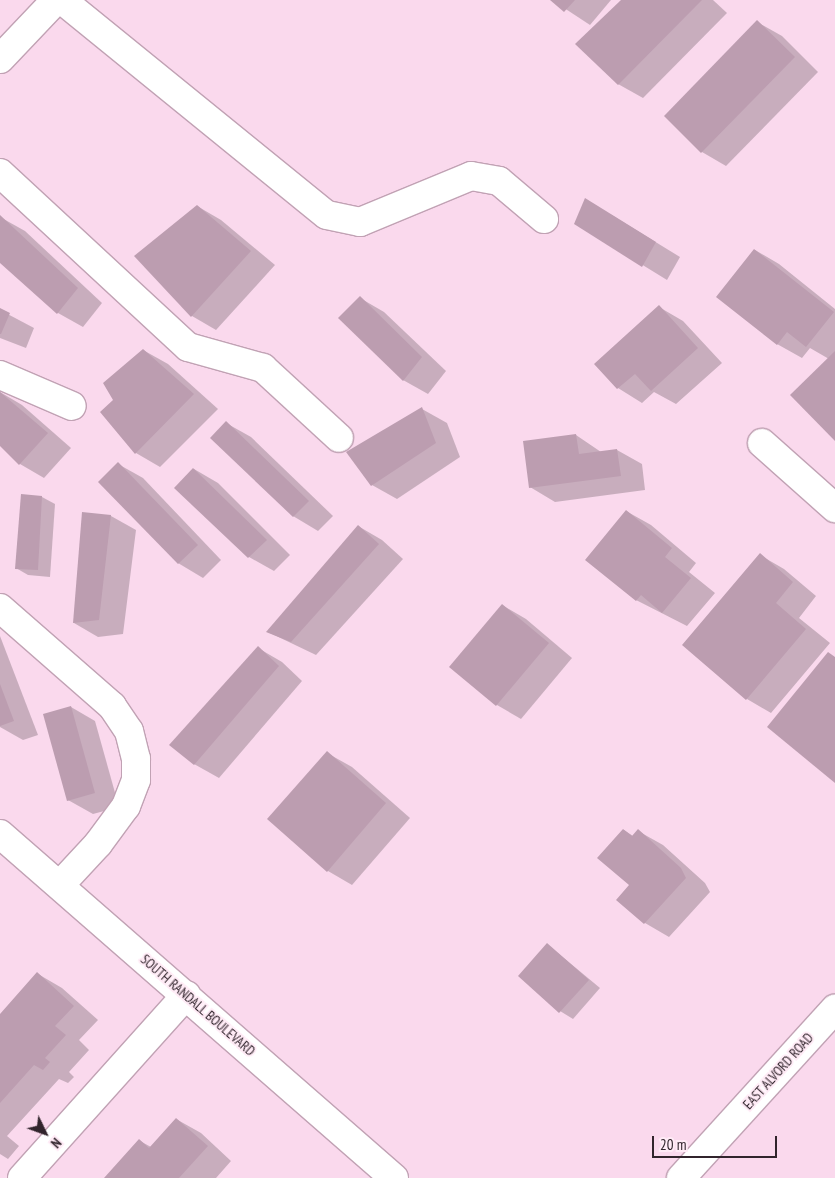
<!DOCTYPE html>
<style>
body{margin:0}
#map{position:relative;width:835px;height:1178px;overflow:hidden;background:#fad9ed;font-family:"PT Sans Narrow",sans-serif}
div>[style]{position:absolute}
.shadow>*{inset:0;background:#0003}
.building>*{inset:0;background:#bc9db0}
.roads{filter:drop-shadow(1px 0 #c1a2b4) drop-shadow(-1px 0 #c1a2b4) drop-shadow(0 1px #c1a2b4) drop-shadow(0 -1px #c1a2b4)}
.minor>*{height:28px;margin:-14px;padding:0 14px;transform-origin:14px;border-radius:14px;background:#fff}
span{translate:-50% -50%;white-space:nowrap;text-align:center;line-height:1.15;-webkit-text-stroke:4px #ffebf6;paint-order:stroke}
.street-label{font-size:14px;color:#31242c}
.north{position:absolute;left:20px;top:1108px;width:50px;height:50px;-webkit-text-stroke:4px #ffebf6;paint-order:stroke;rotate:132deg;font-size:14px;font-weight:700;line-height:20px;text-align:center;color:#31242c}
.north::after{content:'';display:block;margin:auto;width:18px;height:22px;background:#31242c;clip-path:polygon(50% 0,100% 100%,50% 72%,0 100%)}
.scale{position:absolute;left:652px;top:1136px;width:125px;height:22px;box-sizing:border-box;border:2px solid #31242c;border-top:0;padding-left:6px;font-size:15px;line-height:18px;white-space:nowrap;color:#31242c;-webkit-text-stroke:4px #ffebf6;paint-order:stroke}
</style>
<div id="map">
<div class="shadow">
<i style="clip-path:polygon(552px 0,611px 0,590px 25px)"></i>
<i style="clip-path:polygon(622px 0,713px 0,727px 13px,643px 98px,618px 84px)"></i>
<i style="clip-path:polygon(757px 22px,782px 36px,818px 72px,726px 166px,702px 152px,666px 116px)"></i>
<i style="clip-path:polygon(197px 206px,221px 220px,275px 265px,216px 330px,192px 316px,136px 256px)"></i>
<i style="clip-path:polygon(610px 214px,680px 257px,667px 280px,576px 224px)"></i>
<i style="clip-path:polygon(0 217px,25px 231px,102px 303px,83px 327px,58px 313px,0 261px)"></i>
<i style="clip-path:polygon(755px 250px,779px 264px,835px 309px,835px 440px,829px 359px,810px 348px,802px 358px,777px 344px)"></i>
<i style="clip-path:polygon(360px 298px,384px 312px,446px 371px,428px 394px,403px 380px)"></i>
<i style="clip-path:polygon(659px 307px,683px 321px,722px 363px,676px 404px,654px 392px,642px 403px,618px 388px,596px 364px)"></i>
<i style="clip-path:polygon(0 310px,34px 328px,26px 348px,0 338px)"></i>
<i style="clip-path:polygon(143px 350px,168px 364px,218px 409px,160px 467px,136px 453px,114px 400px)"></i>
<i style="clip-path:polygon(0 392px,22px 405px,71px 448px,44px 478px,20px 464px,0 444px)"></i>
<i style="clip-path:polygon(422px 409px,447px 423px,460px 457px,397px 499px,372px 485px)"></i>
<i style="clip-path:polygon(226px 423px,251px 437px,333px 516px,318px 531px,293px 516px)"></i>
<i style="clip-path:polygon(576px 435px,601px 452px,617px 450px,642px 464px,645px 490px,555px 502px,530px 487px)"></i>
<i style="clip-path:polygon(118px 464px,143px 478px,221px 560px,203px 578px,178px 563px)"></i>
<i style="clip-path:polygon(194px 469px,218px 483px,290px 555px,274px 571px,249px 557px,176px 488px)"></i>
<i style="clip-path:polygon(23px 495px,42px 497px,55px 504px,50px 577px,28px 575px,16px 568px)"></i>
<i style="clip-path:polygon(626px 511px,651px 525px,696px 563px,689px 572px,715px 593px,687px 626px,636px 600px)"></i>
<i style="clip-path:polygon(83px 513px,111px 516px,136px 530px,123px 634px,98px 637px,74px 623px)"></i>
<i style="clip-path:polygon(358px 526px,382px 540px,403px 559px,316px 655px,268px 632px)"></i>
<i style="clip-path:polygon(760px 555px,784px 569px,816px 596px,799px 618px,830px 643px,771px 713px,747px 699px)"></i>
<i style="clip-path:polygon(502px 605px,526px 619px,572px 658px,521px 719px,497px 705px)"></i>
<i style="clip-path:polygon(0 636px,38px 735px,23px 740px,0 727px)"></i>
<i style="clip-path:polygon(258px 648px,282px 662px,302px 681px,219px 778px,194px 764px)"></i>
<i style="clip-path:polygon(71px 707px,95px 721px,119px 807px,93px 814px,68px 800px)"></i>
<i style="clip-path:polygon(327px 753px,352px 767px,410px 818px,352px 885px,328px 871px)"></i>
<i style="clip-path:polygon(624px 830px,633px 836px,638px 831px,663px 845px,705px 883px,710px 892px,669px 937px,645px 923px,618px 900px,631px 885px)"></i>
<i style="clip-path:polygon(547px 944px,600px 988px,573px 1019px,560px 1011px)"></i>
<i style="clip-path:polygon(38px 974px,62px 988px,98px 1020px,79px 1040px,89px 1050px,69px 1072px,74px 1077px,68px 1083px,59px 1079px,7px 1136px,19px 1146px,8px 1159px,0 1154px,0 1015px)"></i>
<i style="clip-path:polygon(176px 1119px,201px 1133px,231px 1161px,216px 1178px,106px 1178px,140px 1141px,151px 1147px)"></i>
</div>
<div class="building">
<i style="clip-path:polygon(550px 0,575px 0,564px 12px)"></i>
<i style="clip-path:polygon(621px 0,702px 0,618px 85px,575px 44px)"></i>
<i style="clip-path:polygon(757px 20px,795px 57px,701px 153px,664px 116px)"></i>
<i style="clip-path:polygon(585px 198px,656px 242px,642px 267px,574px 224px)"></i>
<i style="clip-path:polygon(197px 205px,251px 251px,191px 317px,134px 256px)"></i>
<i style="clip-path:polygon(0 215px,78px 288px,57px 314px,0 263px)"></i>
<i style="clip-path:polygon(754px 249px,834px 312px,806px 347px,787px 332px,777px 345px,716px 297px)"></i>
<i style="clip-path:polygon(360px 296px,422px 357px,403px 381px,338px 318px)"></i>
<i style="clip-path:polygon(659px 305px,698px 348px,651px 391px,635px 374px,617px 389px,594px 364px)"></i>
<i style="clip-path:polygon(0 308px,10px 313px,1px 334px,0 334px)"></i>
<i style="clip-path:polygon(143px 349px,194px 394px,135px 454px,100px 412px,113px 400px,103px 383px)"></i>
<i style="clip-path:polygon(835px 351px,835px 441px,790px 395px)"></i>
<i style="clip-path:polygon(0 392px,48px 433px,19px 465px,0 446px)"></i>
<i style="clip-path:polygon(422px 407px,436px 443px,371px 486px,346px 452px)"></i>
<i style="clip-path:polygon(226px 421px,309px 501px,293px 517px,210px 438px)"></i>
<i style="clip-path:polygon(576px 434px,579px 454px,617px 449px,621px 476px,529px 488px,523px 441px)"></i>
<i style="clip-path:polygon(118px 462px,198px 545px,178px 564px,98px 482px)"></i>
<i style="clip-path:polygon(193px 468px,267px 540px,248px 558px,174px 488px)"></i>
<i style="clip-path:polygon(21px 494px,42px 496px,38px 570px,15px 569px)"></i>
<i style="clip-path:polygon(626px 510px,672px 548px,665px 557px,691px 578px,662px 613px,641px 595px,636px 601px,585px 560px)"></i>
<i style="clip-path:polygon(82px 512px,111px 515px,99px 620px,73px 623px)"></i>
<i style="clip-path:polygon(358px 525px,379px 544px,291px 642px,266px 632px)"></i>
<i style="clip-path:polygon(760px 553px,793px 582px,776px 603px,806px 629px,746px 700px,682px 645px)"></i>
<i style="clip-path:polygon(502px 604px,549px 643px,496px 706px,449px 667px)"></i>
<i style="clip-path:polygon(258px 646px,279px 666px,194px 765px,169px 745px)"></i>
<i style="clip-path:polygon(828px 652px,835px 657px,835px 783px,767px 727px)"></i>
<i style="clip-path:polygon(0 684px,14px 721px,0 726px)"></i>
<i style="clip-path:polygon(71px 706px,95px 793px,67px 801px,43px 714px)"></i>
<i style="clip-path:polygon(327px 751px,386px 803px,327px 872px,267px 819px)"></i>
<i style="clip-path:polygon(623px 829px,632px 836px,638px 829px,681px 868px,686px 878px,644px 924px,616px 900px,629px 885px,597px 858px)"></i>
<i style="clip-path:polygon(547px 943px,589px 980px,559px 1013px,518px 976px)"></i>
<i style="clip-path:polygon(37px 972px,74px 1006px,55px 1026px,66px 1035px,45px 1058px,50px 1062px,43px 1070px,34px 1065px,0 1103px,0 1014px)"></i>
<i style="clip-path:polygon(176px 1118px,208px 1146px,179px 1178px,104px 1178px,139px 1139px,149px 1148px)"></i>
</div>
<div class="roads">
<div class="minor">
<i style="left:62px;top:0;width:341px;rotate:39.1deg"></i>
<i style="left:327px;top:215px;width:34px;rotate:12deg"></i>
<i style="left:360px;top:222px;width:120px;rotate:-22.5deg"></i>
<i style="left:471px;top:176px;width:28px;rotate:10deg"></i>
<i style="left:499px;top:181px;width:59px;rotate:40.2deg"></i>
<i style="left:0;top:59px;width:81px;rotate:-46.5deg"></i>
<i style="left:0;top:173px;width:256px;rotate:42.8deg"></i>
<i style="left:188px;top:347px;width:78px;rotate:15.6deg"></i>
<i style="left:263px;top:368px;width:103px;rotate:42.6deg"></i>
<i style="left:0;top:375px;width:78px;rotate:23.3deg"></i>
<i style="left:762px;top:443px;width:98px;rotate:41.7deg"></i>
<i style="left:0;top:608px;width:149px;rotate:41.2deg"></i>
<i style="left:112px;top:706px;width:30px;rotate:56deg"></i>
<i style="left:129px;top:731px;width:29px;rotate:76deg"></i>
<i style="left:136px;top:759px;width:21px;rotate:90deg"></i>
<i style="left:136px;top:780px;width:28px;rotate:111deg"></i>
<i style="left:126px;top:806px;width:47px;rotate:126.4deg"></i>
<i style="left:98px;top:844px;width:56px;rotate:132.8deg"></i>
<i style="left:0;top:834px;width:523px;rotate:41.12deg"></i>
<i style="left:22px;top:1178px;width:246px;rotate:-48.1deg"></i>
<i style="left:681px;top:1178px;width:229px;rotate:-47.7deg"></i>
</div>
</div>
<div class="street-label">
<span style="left:198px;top:1005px;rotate:41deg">SOUTH RANDALL BOULEVARD</span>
<span style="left:778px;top:1071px;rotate:-48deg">EAST ALVORD ROAD</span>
</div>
<div class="north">N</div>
<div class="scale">20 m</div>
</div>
